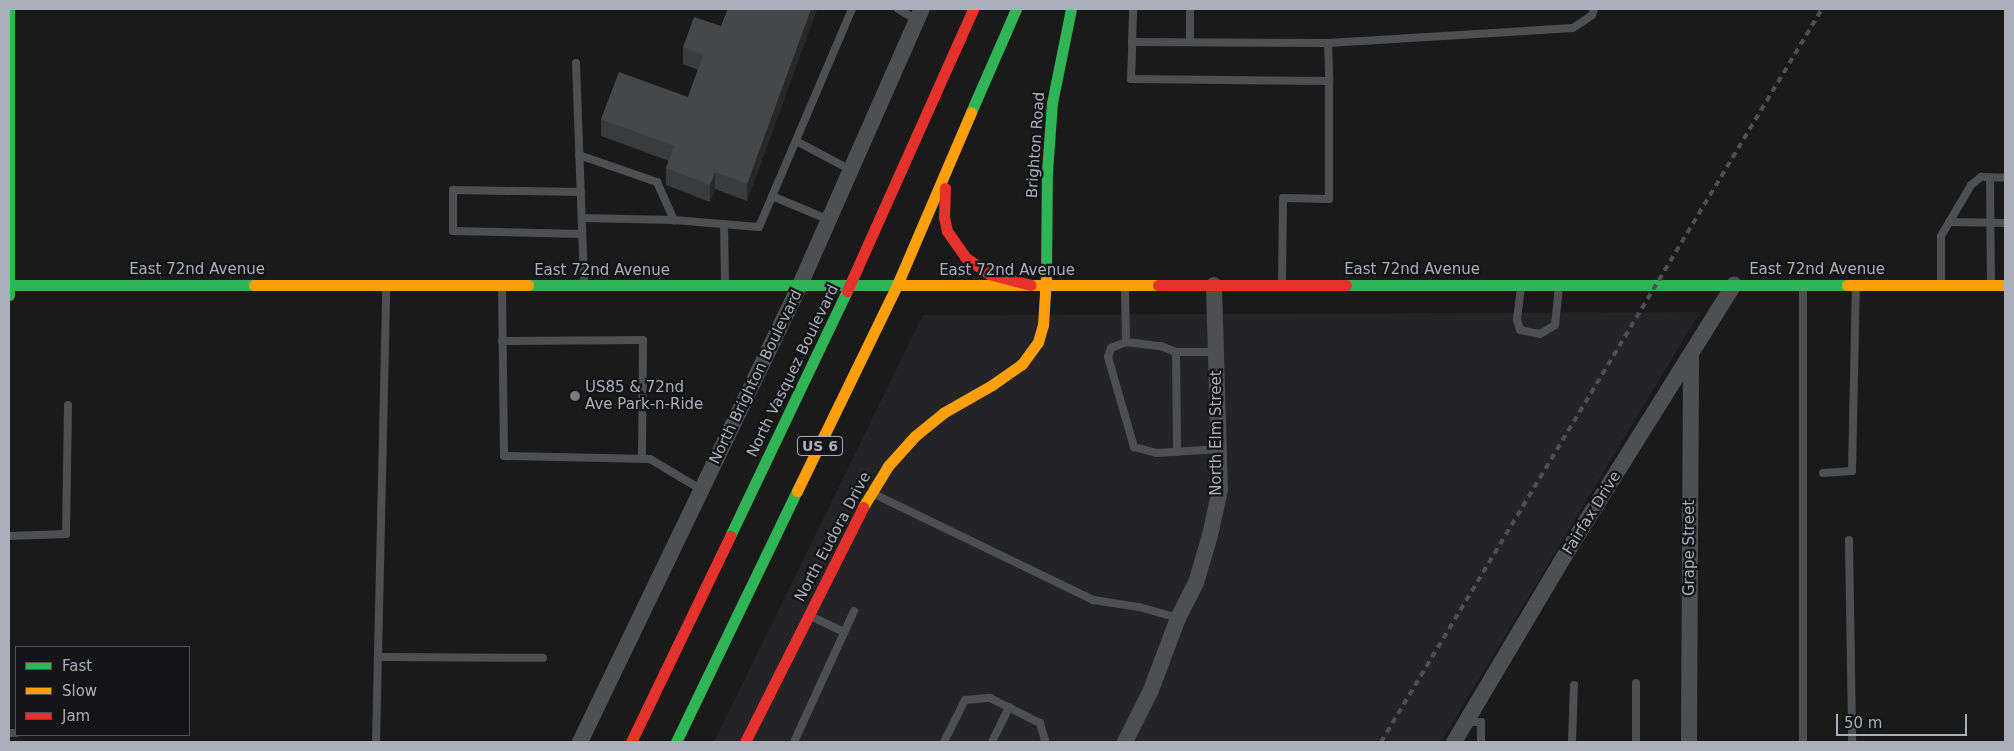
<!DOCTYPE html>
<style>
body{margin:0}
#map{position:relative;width:2014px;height:751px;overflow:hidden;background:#1a1a1a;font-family:"DejaVu Sans",sans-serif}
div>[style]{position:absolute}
.built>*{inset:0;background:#242426}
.lane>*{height:8px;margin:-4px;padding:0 4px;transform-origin:4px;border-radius:4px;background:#4e4f53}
.street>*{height:16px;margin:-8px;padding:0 8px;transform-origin:8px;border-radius:8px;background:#4e4f53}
.fast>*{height:11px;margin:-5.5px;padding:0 5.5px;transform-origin:5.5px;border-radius:5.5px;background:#30b455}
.slow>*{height:11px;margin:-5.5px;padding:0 5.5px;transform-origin:5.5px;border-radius:5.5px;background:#ff9f0a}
.jam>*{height:11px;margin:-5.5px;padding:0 5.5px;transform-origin:5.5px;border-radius:5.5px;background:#e5322d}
.rail>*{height:4px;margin-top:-2px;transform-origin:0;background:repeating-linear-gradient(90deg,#4e4f52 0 6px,transparent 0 11px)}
.wall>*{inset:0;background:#3a3b3c}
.shaded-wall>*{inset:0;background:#282828}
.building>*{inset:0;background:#464749}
.dots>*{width:14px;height:14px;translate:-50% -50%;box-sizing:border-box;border:2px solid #141416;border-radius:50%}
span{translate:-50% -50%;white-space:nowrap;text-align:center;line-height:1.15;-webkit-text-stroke:4.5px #141416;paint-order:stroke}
.shield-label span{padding:1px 4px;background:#141416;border:1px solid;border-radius:4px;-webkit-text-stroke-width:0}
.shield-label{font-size:14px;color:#aaafbc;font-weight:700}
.street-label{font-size:15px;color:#aaafbc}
.poi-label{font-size:15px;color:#aaafbc}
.left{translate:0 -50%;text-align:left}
.frame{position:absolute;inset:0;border:10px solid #aaafbc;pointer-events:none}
.legend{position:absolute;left:15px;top:646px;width:175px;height:90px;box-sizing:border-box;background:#141416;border:1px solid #505258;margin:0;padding:6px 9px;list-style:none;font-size:15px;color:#aaafbc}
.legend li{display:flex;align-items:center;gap:10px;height:25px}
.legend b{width:25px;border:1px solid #505258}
.scale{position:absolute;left:1836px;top:714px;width:131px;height:22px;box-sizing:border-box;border:2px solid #aaafbc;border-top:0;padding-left:6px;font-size:15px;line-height:18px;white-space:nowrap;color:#aaafbc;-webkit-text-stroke:4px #141416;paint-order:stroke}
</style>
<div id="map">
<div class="built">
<i style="clip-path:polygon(1700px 312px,1441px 742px,714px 742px,923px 315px)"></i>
</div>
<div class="lane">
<i style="left:898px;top:9px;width:22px;rotate:30deg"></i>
<i style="left:1190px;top:9px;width:33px;rotate:90deg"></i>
<i style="left:1132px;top:42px;width:196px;rotate:0.3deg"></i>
<i style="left:1328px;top:43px;width:38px;rotate:88deg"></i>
<i style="left:1329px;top:81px;width:198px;rotate:-179.4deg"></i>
<i style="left:1131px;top:79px;width:37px;rotate:-88deg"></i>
<i style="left:1132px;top:42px;width:33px;rotate:-88deg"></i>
<i style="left:1328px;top:43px;width:245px;rotate:-3.5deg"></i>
<i style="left:1573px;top:28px;width:23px;rotate:-34deg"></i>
<i style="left:1592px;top:15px;width:6px;rotate:-72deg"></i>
<i style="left:576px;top:63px;width:220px;rotate:87.9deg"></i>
<i style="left:796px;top:141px;width:62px;rotate:27.8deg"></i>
<i style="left:579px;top:155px;width:83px;rotate:19.1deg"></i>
<i style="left:657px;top:182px;width:42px;rotate:65.9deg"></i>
<i style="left:674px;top:220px;width:92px;rotate:-178.8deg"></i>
<i style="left:1990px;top:178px;width:105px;rotate:89.5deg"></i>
<i style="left:581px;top:192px;width:128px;rotate:-179.1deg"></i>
<i style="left:453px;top:190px;width:41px;rotate:90deg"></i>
<i style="left:453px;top:231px;width:129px;rotate:1.3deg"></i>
<i style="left:772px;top:196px;width:62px;rotate:22.8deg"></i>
<i style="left:674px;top:220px;width:85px;rotate:4.7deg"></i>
<i style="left:759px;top:227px;width:237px;rotate:-66.9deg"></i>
<i style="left:1949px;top:222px;width:56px;rotate:1deg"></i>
<i style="left:724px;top:224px;width:58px;rotate:89deg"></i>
<i style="left:1282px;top:282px;width:84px;rotate:-89.3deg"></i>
<i style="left:1283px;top:198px;width:46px;rotate:1.2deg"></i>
<i style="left:1329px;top:199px;width:118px;rotate:-90deg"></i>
<i style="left:1941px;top:283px;width:47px;rotate:-90deg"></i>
<i style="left:1941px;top:236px;width:59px;rotate:-59.5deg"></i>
<i style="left:1971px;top:185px;width:13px;rotate:-39deg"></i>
<i style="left:1981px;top:177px;width:24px;rotate:2deg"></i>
<i style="left:1521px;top:287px;width:33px;rotate:97deg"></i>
<i style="left:1517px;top:320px;width:10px;rotate:73deg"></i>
<i style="left:1520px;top:330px;width:20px;rotate:11deg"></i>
<i style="left:1540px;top:334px;width:17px;rotate:-31deg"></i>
<i style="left:1555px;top:325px;width:39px;rotate:-84deg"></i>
<i style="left:502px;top:288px;width:168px;rotate:89.3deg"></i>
<i style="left:504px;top:456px;width:146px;rotate:1.2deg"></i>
<i style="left:650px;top:459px;width:61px;rotate:30.8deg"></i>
<i style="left:1125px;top:288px;width:54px;rotate:88.9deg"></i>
<i style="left:1126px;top:342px;width:35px;rotate:7deg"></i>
<i style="left:1161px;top:346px;width:16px;rotate:22deg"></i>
<i style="left:1176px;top:352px;width:41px"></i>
<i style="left:502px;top:341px;width:141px;rotate:-0.4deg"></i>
<i style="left:643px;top:340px;width:119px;rotate:90.5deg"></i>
<i style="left:1126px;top:342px;width:16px;rotate:158deg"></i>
<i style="left:1111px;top:348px;width:9px;rotate:108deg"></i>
<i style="left:1108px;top:357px;width:94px;rotate:73.9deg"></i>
<i style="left:1134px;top:447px;width:23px;rotate:15deg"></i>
<i style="left:1156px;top:453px;width:64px;rotate:-3.6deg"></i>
<i style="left:1176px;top:352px;width:100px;rotate:89.4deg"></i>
<i style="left:1823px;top:473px;width:29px;rotate:-4deg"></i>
<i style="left:1852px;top:471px;width:184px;rotate:-88.8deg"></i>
<i style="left:872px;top:493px;width:246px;rotate:25.8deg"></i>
<i style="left:1093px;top:600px;width:47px;rotate:8.7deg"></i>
<i style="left:1139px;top:607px;width:41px;rotate:15.8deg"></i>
<i style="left:9px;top:536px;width:57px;rotate:-2deg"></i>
<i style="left:66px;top:534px;width:129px;rotate:-89.1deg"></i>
<i style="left:1849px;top:540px;width:202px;rotate:89.1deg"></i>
<i style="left:810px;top:616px;width:38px;rotate:25deg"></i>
<i style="left:378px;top:657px;width:165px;rotate:0.3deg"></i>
<i style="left:1636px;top:683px;width:59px;rotate:90deg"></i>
<i style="left:1466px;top:722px;width:15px"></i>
<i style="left:1481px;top:722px;width:20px;rotate:90deg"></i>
<i style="left:9px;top:733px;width:7px"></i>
<i style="left:376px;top:742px;width:455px;rotate:-88.7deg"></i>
<i style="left:794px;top:742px;width:144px;rotate:-65.4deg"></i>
<i style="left:944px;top:742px;width:47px;rotate:-63.4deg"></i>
<i style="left:965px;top:700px;width:25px;rotate:-5deg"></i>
<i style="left:990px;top:698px;width:56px;rotate:26.6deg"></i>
<i style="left:1040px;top:723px;width:18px;rotate:74deg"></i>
<i style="left:1045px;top:740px;width:2px;rotate:117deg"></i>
<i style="left:992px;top:742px;width:39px;rotate:-64deg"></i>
<i style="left:1572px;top:742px;width:57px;rotate:-88deg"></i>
<i style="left:1803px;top:742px;width:455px;rotate:-90deg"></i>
</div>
<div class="street">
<i style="left:580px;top:742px;width:507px;rotate:-64.29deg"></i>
<i style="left:800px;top:285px;width:302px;rotate:-66.2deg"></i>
<i style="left:1125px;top:742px;width:58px;rotate:-63.4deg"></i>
<i style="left:1151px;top:690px;width:77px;rotate:-69.4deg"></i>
<i style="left:1178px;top:618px;width:39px;rotate:-63deg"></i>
<i style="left:1196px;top:583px;width:50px;rotate:-73.7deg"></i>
<i style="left:1210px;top:535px;width:46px;rotate:-77.5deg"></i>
<i style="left:1220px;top:490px;width:205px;rotate:-91.7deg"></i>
<i style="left:1454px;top:742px;width:217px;rotate:-59.3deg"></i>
<i style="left:1565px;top:555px;width:319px;rotate:-58deg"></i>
<i style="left:1689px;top:742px;width:387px;rotate:-89.7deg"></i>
</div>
<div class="fast">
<i style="left:9px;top:9px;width:286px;rotate:90deg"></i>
<i style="left:971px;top:112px;width:112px;rotate:-66.4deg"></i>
<i style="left:1046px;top:277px;width:105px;rotate:-89.5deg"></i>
<i style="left:1047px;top:172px;width:69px;rotate:-85.9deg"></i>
<i style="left:1052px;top:103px;width:96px;rotate:-78.6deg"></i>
<i style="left:9px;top:285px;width:245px"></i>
<i style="left:528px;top:285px;width:374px"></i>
<i style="left:1346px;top:285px;width:501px"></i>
<i style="left:730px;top:536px;width:272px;rotate:-64.5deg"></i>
<i style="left:676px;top:742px;width:279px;rotate:-64.3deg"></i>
</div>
<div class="slow">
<i style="left:254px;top:285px;width:274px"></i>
<i style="left:902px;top:285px;width:256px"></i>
<i style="left:1847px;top:285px;width:158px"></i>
<i style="left:797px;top:491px;width:229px;rotate:-64.1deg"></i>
<i style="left:897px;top:285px;width:188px;rotate:-66.8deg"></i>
<i style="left:863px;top:507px;width:48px;rotate:-58.6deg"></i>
<i style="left:888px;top:466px;width:40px;rotate:-48deg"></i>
<i style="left:915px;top:436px;width:36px;rotate:-39deg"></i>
<i style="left:943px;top:413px;width:56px;rotate:-29.7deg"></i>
<i style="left:992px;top:385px;width:37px;rotate:-35deg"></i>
<i style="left:1022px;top:364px;width:27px;rotate:-54deg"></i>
<i style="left:1038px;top:342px;width:18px;rotate:-74deg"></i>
<i style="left:1043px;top:325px;width:48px;rotate:-86.4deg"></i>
</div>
<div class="jam">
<i style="left:945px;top:188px;width:29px;rotate:92deg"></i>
<i style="left:944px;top:217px;width:14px;rotate:78deg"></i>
<i style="left:947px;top:231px;width:32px;rotate:55deg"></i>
<i style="left:965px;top:257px;width:29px;rotate:35deg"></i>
<i style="left:989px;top:274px;width:43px;rotate:14.7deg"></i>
<i style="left:1158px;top:285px;width:188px"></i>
<i style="left:847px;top:291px;width:309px;rotate:-65.9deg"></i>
<i style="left:631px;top:742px;width:229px;rotate:-64.3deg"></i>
<i style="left:745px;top:742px;width:263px;rotate:-63.3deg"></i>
</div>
<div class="rail">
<i style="left:1381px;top:742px;width:855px;rotate:-58.97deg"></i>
</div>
<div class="wall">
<i style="clip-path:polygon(728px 9px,817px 9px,747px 201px,715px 189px,710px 202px,666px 185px,666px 168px,669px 161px,601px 136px,601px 119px,688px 97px,698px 70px,683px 64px,683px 47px,721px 26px)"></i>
</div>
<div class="shaded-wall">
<i style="clip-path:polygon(811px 9px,817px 9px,747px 201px,747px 184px)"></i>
<i style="clip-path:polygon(715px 172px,715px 189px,710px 202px,710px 185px)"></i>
</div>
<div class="building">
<i style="clip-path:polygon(728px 9px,811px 9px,747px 184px,715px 172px,710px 185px,666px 168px,674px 146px,601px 119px,619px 72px,688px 97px,703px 55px,683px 47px,694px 17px,721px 26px)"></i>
</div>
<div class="dots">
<i style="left:575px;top:396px;background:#787b83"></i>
</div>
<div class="shield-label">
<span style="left:820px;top:446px">US 6</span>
</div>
<div class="street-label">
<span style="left:1036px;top:145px;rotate:-86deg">Brighton Road</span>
<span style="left:197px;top:270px">East 72nd Avenue</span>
<span style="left:1412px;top:270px">East 72nd Avenue</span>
<span style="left:1817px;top:270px">East 72nd Avenue</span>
<span style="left:602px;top:271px">East 72nd Avenue</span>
<span style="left:1007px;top:271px">East 72nd Avenue</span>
<span style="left:793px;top:371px;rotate:-64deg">North Vasquez Boulevard</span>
<span style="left:756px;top:377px;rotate:-64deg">North Brighton Boulevard</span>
<span style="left:1217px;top:433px;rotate:-90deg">North Elm Street</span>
<span style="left:1592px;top:513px;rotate:-58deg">Fairfax Drive</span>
<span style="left:833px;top:537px;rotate:-62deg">North Eudora Drive</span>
<span style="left:1690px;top:548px;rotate:-90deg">Grape Street</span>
</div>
<div class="poi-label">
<span class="left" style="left:585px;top:396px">US85 &amp; 72nd<br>Ave Park-n-Ride</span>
</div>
<div class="frame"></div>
<ul class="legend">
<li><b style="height:6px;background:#30b455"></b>Fast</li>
<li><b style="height:6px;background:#ff9f0a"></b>Slow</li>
<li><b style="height:6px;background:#e5322d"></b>Jam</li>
</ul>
<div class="scale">50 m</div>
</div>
